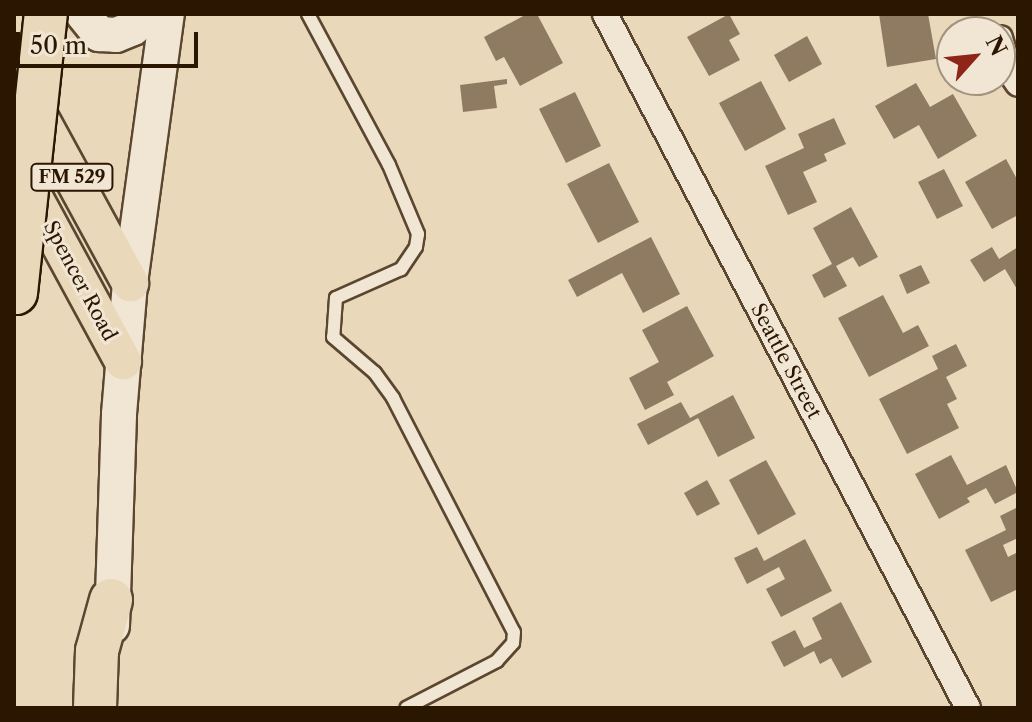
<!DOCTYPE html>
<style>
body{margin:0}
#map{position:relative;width:1032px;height:722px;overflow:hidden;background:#ead8bb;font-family:"Libre Caslon Text",serif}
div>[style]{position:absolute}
.building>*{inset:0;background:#8e7b62}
.roads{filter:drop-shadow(2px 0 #5b4630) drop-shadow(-2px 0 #5b4630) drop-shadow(0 2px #5b4630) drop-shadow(0 -2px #5b4630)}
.lane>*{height:12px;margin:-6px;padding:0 6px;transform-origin:6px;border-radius:6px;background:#f1e6d3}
.street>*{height:24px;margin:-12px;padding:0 12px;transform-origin:12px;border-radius:12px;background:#f1e6d3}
.secondary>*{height:34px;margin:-17px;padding:0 17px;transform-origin:17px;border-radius:17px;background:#f1e6d3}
.primary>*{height:36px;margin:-18px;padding:0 18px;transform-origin:18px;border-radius:18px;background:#ead8bb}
.highway>*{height:42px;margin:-21px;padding:0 21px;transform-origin:21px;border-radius:21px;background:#ead8bb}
.bridges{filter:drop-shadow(2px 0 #2b1602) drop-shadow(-2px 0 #2b1602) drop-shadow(0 2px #2b1602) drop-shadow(0 -2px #2b1602)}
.highway-bridge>*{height:42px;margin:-21px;padding:0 21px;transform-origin:21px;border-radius:21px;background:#ead8bb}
span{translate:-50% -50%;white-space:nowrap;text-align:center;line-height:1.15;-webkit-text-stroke:6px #f1e6d3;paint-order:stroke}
.shield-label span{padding:2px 6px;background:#f1e6d3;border:2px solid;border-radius:6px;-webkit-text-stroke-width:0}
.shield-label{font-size:18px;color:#2b1602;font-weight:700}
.street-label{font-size:20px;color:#2b1602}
.frame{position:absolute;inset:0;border:16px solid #2b1602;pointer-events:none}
.north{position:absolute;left:936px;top:16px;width:80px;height:80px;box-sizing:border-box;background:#f1e6d3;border:2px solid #a2937f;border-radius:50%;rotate:63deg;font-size:22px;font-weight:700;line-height:32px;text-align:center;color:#2b1602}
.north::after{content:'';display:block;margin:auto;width:28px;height:36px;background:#8f2418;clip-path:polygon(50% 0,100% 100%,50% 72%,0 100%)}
.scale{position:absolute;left:16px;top:32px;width:182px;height:36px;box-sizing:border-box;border:4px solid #2b1602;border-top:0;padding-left:10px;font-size:24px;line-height:28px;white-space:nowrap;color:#2b1602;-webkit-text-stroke:6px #f1e6d3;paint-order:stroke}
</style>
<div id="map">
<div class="building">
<i style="clip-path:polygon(527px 14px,537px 14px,563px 63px,520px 86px,504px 57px,496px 61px,484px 37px)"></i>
<i style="clip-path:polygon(729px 14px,740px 34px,729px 40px,740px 60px,709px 76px,687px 37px)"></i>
<i style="clip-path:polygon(879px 14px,928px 14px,936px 59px,887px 67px)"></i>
<i style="clip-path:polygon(807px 36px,822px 64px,789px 82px,774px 55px)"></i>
<i style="clip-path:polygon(507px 79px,507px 84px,494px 86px,497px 108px,463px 112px,460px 85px)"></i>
<i style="clip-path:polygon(761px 81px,786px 129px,745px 151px,719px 103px)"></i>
<i style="clip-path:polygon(916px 83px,930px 107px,953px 94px,977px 136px,938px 159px,919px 125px,894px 139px,875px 106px)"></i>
<i style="clip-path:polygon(575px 92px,601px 146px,566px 163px,539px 109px)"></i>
<i style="clip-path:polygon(834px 118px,846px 144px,824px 154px,827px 161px,803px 172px,817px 202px,788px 215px,765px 166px,804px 148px,798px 134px)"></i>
<i style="clip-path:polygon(1006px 159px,1018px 181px,1018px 215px,992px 229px,965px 182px)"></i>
<i style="clip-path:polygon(609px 163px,639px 222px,598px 243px,567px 184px)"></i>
<i style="clip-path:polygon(944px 169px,963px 206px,937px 219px,918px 182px)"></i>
<i style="clip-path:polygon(851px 207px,878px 257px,859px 267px,853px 257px,836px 266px,847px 286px,824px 298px,812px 275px,832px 264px,813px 228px)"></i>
<i style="clip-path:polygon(651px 237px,680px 294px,643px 313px,622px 273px,577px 297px,568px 280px)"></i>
<i style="clip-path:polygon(992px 247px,999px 259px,1018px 247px,1018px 291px,1005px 269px,984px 282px,970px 260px)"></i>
<i style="clip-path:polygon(921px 265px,930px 283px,907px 294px,899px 275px)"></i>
<i style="clip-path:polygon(883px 295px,903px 333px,918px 325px,929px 346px,869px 377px,838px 318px)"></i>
<i style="clip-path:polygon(687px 306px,714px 356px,667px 382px,674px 395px,645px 410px,629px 378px,659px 362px,642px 330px)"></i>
<i style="clip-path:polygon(956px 344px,967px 366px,946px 377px,957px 399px,947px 404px,959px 428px,907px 454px,879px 399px,938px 369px,932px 356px)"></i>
<i style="clip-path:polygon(733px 395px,755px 438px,718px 457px,698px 418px,648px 445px,637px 424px,681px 402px,690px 418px)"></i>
<i style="clip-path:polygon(951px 455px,967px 485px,1006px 465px,1018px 492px,995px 504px,986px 488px,967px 498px,970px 502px,939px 519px,915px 474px)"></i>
<i style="clip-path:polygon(766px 460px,796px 514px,758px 535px,729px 480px)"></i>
<i style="clip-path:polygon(707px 480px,720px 504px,697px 516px,684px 493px)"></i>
<i style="clip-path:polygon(1018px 507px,1018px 538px,1003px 545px,1008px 557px,1018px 552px,1018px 589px,991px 602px,965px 550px,1006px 530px,1000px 516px)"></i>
<i style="clip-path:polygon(805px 539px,832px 591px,781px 617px,766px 589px,785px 579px,779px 567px,747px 584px,734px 558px,757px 547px,764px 561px)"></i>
<i style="clip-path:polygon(841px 602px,872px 662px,842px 678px,831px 658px,820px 664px,814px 651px,784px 667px,771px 642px,795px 630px,804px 648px,822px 639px,812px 618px)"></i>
</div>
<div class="roads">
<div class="lane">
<i style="left:308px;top:14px;width:171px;rotate:61.8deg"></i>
<i style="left:389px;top:165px;width:75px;rotate:67.2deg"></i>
<i style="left:418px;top:234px;width:13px;rotate:99deg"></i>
<i style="left:416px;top:247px;width:27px;rotate:124deg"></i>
<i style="left:401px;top:269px;width:71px;rotate:156deg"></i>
<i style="left:336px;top:298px;width:39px;rotate:94deg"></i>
<i style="left:333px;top:337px;width:55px;rotate:40.6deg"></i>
<i style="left:375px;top:373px;width:31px;rotate:54deg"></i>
<i style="left:393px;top:398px;width:263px;rotate:62.7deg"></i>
<i style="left:514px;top:632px;width:11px;rotate:95deg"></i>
<i style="left:513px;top:643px;width:24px;rotate:132deg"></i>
<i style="left:497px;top:661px;width:102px;rotate:152.7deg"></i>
</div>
<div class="street">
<i style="left:605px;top:14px;width:783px;rotate:62.39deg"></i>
<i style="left:1000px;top:38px;width:35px;rotate:74deg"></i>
<i style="left:1010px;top:72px;width:14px;rotate:56deg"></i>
</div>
<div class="secondary">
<i style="left:83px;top:14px;width:26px;rotate:51deg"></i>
<i style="left:99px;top:34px;width:17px;rotate:3deg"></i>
<i style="left:116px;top:35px;width:18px;rotate:-22deg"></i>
<i style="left:133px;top:28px;width:21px;rotate:-41deg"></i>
<i style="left:112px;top:626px;width:212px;rotate:-88.1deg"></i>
<i style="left:119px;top:414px;width:131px;rotate:-85.2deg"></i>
<i style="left:130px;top:283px;width:272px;rotate:-82.2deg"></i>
</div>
<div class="primary">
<i style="left:14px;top:70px;width:243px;rotate:61.4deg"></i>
<i style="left:22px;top:175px;width:212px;rotate:61.5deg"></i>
</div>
<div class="highway">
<i style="left:95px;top:708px;width:57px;rotate:-88deg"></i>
<i style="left:97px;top:651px;width:53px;rotate:-74.6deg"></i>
</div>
</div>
<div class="bridges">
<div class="highway-bridge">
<i style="left:16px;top:293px;width:281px;rotate:-83.9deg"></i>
</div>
</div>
<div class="shield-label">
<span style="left:72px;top:177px">FM 529</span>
</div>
<div class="street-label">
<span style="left:80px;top:281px;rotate:62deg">Spencer Road</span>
<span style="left:786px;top:361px;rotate:62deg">Seattle Street</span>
</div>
<div class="frame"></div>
<div class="north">N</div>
<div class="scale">50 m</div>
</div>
